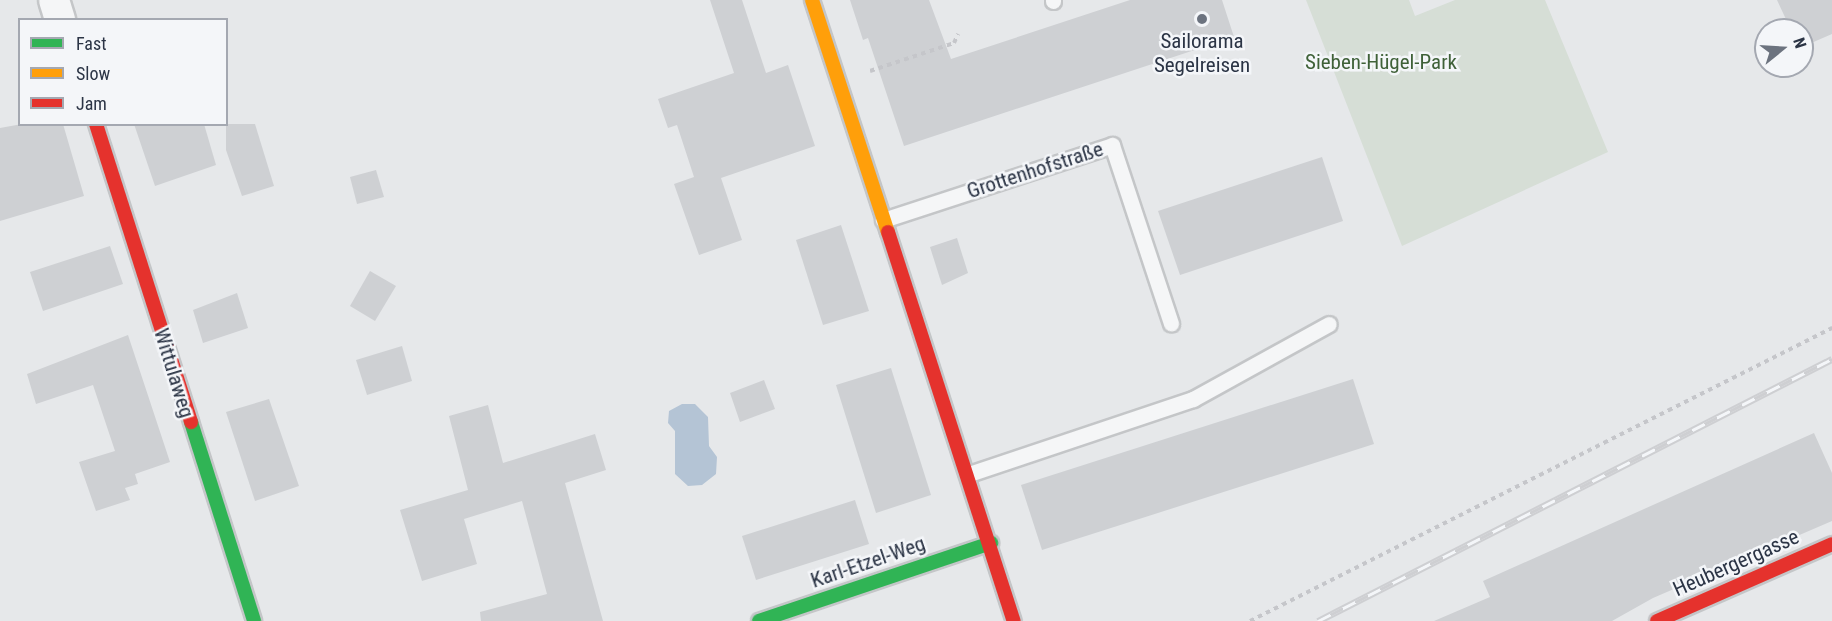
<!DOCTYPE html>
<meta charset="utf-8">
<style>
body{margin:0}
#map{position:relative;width:1832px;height:621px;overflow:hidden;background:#e6e8ea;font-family:"Roboto Condensed",sans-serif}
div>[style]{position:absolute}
.green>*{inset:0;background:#d6ded6}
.water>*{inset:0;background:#b4c4d5}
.building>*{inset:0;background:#ced0d3}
.path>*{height:4px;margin-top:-2px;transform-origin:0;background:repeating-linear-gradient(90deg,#c5c6ca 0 4.5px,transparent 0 9px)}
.roads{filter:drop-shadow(2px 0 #c4c6c8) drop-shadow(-2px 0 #c4c6c8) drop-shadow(0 2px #c4c6c8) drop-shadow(0 -2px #c4c6c8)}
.lane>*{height:15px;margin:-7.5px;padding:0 7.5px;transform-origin:7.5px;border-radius:7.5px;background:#f5f6f7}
.street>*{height:30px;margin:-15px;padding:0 15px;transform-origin:15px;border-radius:15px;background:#f5f6f7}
.fast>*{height:14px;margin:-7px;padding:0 7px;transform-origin:7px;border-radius:7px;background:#30b455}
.slow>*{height:14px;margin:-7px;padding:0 7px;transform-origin:7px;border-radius:7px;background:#ff9f0a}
.jam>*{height:14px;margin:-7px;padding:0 7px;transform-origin:7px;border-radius:7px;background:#e5322d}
.rail>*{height:7px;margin-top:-3.5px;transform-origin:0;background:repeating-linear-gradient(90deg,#f4f6f9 0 14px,#cecfd2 0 28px);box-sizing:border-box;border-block:2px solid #cecfd2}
.dots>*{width:16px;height:16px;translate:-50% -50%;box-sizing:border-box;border:3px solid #f4f6f9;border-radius:50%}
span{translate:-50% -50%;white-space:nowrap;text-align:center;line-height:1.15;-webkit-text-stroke:5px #f4f6f9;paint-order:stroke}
.poi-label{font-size:21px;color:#2b3445}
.park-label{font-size:21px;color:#3f6138}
.street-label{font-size:21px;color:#2b3445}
.legend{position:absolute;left:18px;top:18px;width:210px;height:108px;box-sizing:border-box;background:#f4f6f9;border:2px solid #a4a8b1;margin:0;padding:8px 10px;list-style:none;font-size:18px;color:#2b3445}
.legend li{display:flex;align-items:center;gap:12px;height:30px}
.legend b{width:30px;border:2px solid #a4a8b1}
.north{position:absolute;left:1754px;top:18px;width:60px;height:60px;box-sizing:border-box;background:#f4f6f9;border:2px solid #a4a8b1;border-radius:50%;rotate:72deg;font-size:16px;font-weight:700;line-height:24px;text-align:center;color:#2b3445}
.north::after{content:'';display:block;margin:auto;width:21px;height:27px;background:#6c737f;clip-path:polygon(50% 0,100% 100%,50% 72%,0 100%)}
</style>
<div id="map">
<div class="green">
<i style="clip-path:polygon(1306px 0,1409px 0,1415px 16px,1455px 0,1545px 0,1608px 152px,1402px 246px)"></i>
</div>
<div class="water">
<i style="clip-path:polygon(682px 404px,695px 404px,708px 417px,709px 446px,717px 457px,716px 474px,702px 485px,688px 486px,675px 474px,675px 431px,668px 423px,669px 411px)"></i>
</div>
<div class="building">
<i style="clip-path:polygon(710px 0,742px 0,766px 73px,788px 65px,815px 146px,721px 178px,742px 240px,699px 255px,674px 184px,694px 177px,677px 125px,668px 128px,658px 99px,734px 73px)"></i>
<i style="clip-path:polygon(850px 0,929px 0,951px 59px,1130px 0,1222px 0,1234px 37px,904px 146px,868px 38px,863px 40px)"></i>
<i style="clip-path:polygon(1777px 0,1832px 0,1832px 34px,1802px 47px,1802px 30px,1791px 30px)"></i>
<i style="clip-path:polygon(22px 124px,63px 124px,84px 196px,0 221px,0 128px)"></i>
<i style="clip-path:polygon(134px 124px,204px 124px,216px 165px,155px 186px)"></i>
<i style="clip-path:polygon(226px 124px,255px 124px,274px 186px,242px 196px,226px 150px)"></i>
<i style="clip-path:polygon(1322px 157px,1343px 221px,1180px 275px,1158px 211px)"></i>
<i style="clip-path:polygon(376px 170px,384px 197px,357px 204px,350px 177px)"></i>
<i style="clip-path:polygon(841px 225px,869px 311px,823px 325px,796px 240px)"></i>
<i style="clip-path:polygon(957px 238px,968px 273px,942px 285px,930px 247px)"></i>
<i style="clip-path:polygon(110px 246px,123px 284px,43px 311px,30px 272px)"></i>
<i style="clip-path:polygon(370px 271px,396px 286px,375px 321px,350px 306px)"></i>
<i style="clip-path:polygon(237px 293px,248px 328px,203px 343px,193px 310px)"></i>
<i style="clip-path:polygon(128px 335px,170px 462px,135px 474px,138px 484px,125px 488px,130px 500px,96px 511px,79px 462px,115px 451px,93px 385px,36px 404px,27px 374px)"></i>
<i style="clip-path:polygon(402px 346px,412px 381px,367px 395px,356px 360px)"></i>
<i style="clip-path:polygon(891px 368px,931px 495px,876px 513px,836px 385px)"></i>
<i style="clip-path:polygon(1353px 379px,1374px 444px,1042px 550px,1021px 485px)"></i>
<i style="clip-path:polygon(764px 380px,775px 409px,740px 422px,730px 393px)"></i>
<i style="clip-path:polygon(269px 399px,299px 486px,255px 501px,226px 412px)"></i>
<i style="clip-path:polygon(488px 405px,503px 463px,595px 434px,606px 470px,565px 483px,603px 621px,481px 621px,480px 612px,547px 594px,522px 501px,464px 519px,477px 564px,422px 581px,400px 510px,468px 490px,449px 416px)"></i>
<i style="clip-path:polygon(1814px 433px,1832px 473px,1832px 521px,1653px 598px,1612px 621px,1434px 621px,1490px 597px,1483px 581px)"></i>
<i style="clip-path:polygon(855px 500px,869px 544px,756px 580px,742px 536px)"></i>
</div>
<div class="path">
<i style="left:870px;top:71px;width:89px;rotate:-18.4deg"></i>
<i style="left:954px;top:43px;width:10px;rotate:-66deg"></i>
<i style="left:1250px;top:621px;width:652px;rotate:-26.72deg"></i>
</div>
<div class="roads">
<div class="lane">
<i style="left:1053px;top:0;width:1px;rotate:90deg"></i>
<i style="left:883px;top:220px;width:241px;rotate:-18.1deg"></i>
<i style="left:1112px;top:145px;width:188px;rotate:71.7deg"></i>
<i style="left:969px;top:474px;width:236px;rotate:-18.5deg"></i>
<i style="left:1193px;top:399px;width:155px;rotate:-28.9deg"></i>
</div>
<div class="street">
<i style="left:54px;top:0;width:21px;rotate:73deg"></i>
</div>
<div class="fast">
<i style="left:191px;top:422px;width:209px;rotate:72.4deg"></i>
<i style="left:759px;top:621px;width:245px;rotate:-18.6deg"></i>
</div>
<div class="slow">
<i style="left:812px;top:0;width:244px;rotate:71.9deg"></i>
</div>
<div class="jam">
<i style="left:96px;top:124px;width:313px;rotate:72.3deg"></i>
<i style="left:888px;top:232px;width:409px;rotate:72.1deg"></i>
<i style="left:1657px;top:621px;width:191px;rotate:-23.7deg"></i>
</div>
</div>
<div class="rail">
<i style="left:1318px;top:621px;width:577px;rotate:-27.01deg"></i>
</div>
<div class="dots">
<i style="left:1202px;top:19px;background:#6c737f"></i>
</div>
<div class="poi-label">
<span style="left:1202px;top:53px">Sailorama<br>Segelreisen</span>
</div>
<div class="park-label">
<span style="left:1381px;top:62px">Sieben-Hügel-Park</span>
</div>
<div class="street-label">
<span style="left:1035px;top:170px;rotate:-18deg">Grottenhofstraße</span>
<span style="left:174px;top:373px;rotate:73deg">Wittulaweg</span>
<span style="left:868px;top:562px;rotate:-19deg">Karl-Etzel-Weg</span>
<span style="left:1736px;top:563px;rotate:-24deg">Heubergergasse</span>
</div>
<ul class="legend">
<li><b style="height:8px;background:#30b455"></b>Fast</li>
<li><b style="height:8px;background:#ff9f0a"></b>Slow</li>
<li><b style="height:8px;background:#e5322d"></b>Jam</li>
</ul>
<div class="north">N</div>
</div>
